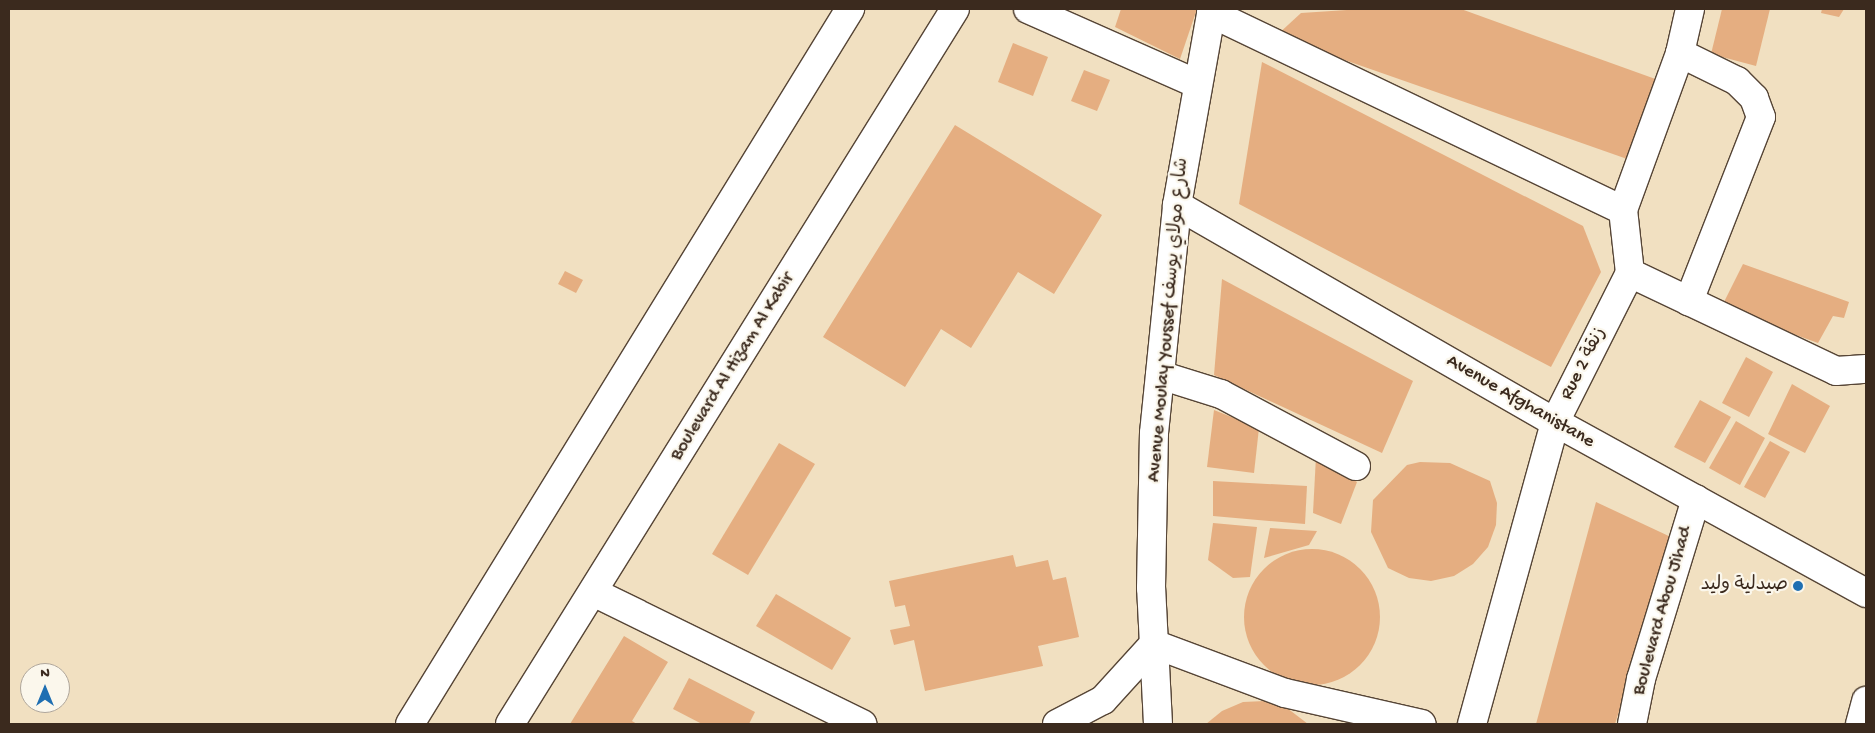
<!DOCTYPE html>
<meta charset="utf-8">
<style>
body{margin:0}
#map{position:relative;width:1875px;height:733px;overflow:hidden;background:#f1e0c1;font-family:"Gochi Hand","Playpen Sans Arabic",sans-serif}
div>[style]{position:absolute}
.building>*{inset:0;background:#e5ae81}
.round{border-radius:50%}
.roads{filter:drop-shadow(1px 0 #564536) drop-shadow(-1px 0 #564536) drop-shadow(0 1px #564536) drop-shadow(0 -1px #564536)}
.minor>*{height:28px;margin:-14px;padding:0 14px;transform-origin:14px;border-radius:14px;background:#fff}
.major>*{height:28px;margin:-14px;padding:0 14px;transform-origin:14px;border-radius:14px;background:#fff}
.dots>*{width:14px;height:14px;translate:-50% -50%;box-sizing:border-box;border:2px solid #fbf7ec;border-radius:50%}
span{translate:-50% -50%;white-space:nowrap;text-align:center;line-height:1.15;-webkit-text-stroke:4.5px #fbf7ec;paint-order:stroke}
.street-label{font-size:19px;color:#3b2a1e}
.poi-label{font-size:19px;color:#3b2a1e}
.right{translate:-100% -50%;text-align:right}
.frame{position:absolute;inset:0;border:10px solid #3b2a1e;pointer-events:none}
.north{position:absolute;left:20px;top:663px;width:50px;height:50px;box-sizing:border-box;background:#fbf7ec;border:1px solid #aea59a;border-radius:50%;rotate:0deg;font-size:14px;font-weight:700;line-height:20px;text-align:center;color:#3b2a1e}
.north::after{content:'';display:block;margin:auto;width:18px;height:22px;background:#1f6fb2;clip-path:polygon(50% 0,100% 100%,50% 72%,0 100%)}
</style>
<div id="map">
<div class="building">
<i style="clip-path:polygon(1121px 9px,1197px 9px,1180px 59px,1115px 27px)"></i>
<i style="clip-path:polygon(1362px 9px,1461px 9px,1661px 81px,1630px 160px,1276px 36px,1301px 13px)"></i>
<i style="clip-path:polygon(1722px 9px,1770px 9px,1756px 66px,1711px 54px)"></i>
<i style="clip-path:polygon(1822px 9px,1844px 9px,1839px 17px,1821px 13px)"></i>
<i style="clip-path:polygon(1013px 43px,1048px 57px,1033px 96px,998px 82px)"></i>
<i style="clip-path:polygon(1262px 62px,1583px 226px,1601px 272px,1551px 367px,1239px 204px)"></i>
<i style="clip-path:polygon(1084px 70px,1110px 80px,1097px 111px,1071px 101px)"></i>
<i style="clip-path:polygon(955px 125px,1102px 215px,1054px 294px,1018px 272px,971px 348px,941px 329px,905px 387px,823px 337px)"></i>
<i style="clip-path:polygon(1743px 264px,1849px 302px,1844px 318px,1833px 316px,1818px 343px,1721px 308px)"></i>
<i style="clip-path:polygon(565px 271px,583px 280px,576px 293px,558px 284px)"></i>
<i style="clip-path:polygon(1222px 279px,1413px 381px,1382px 453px,1214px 375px)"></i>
<i style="clip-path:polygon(1746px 357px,1773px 372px,1749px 417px,1722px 403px)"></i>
<i style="clip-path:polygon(1792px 384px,1830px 406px,1805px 453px,1768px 434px)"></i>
<i style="clip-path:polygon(1700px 400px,1731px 417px,1705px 463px,1674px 447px)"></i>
<i style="clip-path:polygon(1214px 410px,1259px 428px,1254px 473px,1207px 467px)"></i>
<i style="clip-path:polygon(1736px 421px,1765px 438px,1740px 485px,1709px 468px)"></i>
<i style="clip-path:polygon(1770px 441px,1790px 452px,1765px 498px,1744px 487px)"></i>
<i style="clip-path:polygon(779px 443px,815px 464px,748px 575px,712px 554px)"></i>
<i style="clip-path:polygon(1316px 456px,1357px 482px,1341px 524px,1313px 513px)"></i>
<i style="clip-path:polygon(1420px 462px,1450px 463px,1490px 481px,1497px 503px,1496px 525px,1488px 547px,1473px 564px,1454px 576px,1431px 581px,1409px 578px,1388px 568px,1371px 532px,1373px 500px,1407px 465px)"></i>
<i style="clip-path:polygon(1213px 481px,1307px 486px,1305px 524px,1213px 516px)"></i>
<i style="clip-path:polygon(1596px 502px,1673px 538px,1615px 724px,1536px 724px)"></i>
<i style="clip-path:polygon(1213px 523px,1257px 527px,1250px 577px,1233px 578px,1208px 560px)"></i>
<i style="clip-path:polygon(1270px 528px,1317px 531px,1309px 545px,1264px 558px)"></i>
<i class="round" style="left:1244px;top:549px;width:136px;height:136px"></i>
<i style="clip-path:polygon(1013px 555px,1016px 567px,1048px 560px,1053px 580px,1066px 577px,1079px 637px,1038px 646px,1043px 666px,925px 691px,914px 640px,894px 645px,890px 630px,910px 626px,905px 605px,895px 607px,889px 581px)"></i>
<i style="clip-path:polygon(776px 594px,851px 638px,832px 670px,756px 626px)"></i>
<i style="clip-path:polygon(624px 636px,668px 662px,632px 721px,637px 724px,570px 724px)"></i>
<i style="clip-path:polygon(689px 678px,755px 712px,749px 724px,702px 724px,673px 709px)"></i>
<i style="clip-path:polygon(1265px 701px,1287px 708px,1308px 724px,1206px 724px,1222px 711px,1243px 702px)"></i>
</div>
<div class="roads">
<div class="minor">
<i style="left:1028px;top:9px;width:183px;rotate:23.9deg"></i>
<i style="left:1211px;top:13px;width:457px;rotate:25.6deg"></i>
<i style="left:1680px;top:53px;width:64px;rotate:26.2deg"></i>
<i style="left:1737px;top:81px;width:24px;rotate:45deg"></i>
<i style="left:1754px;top:98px;width:20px;rotate:70deg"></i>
<i style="left:1761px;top:117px;width:198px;rotate:111.4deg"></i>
<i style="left:1177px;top:205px;width:436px;rotate:29.9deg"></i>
<i style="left:1555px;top:422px;width:355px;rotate:28.8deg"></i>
<i style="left:1630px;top:273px;width:228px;rotate:25.4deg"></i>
<i style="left:1836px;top:371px;width:30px;rotate:-4deg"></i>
<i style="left:1160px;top:375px;width:64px;rotate:17.3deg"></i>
<i style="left:1221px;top:394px;width:153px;rotate:28.1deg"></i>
<i style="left:593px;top:592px;width:300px;rotate:26.1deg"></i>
<i style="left:410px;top:724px;width:840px;rotate:-58.39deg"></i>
<i style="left:1057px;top:724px;width:52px;rotate:-27.6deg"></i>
<i style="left:1103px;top:700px;width:76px;rotate:-47.7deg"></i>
<i style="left:1154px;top:644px;width:140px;rotate:20.5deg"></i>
<i style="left:1285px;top:693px;width:140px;rotate:12.8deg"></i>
<i style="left:1158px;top:724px;width:136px;rotate:-92.9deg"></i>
<i style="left:1151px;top:588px;width:155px;rotate:-88.9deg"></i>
<i style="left:1154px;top:433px;width:229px;rotate:-84.2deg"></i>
<i style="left:1177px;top:205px;width:199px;rotate:-79.9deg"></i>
<i style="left:1472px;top:724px;width:313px;rotate:-74.6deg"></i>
<i style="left:1555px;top:422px;width:167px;rotate:-63.3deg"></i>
<i style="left:1630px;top:273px;width:63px;rotate:-96.3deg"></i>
<i style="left:1623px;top:210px;width:167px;rotate:-70deg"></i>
<i style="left:1680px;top:53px;width:45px;rotate:-77.2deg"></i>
<i style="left:1632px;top:724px;width:46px;rotate:-78.7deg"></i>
<i style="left:1641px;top:679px;width:188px;rotate:-73deg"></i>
<i style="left:1860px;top:724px;width:24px;rotate:-75deg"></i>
</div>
<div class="major">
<i style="left:510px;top:724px;width:842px;rotate:-58.1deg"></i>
</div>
</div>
<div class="dots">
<i style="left:1798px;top:586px;background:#1f6fb2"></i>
</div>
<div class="street-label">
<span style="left:1169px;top:320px;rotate:-85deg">Avenue Moulay Youssef شارع مولاي يوسف</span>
<span style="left:1584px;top:364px;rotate:-63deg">Rue 2 زنقة</span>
<span style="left:733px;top:367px;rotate:-58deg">Boulevard Al Hizam Al Kabir</span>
<span style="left:1520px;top:402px;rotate:30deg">Avenue Afghanistane</span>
<span style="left:1663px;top:611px;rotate:-74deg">Boulevard Abou Jihad</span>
</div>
<div class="poi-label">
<span class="right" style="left:1788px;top:586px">صيدلية وليد</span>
</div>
<div class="frame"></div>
<div class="north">N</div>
</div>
